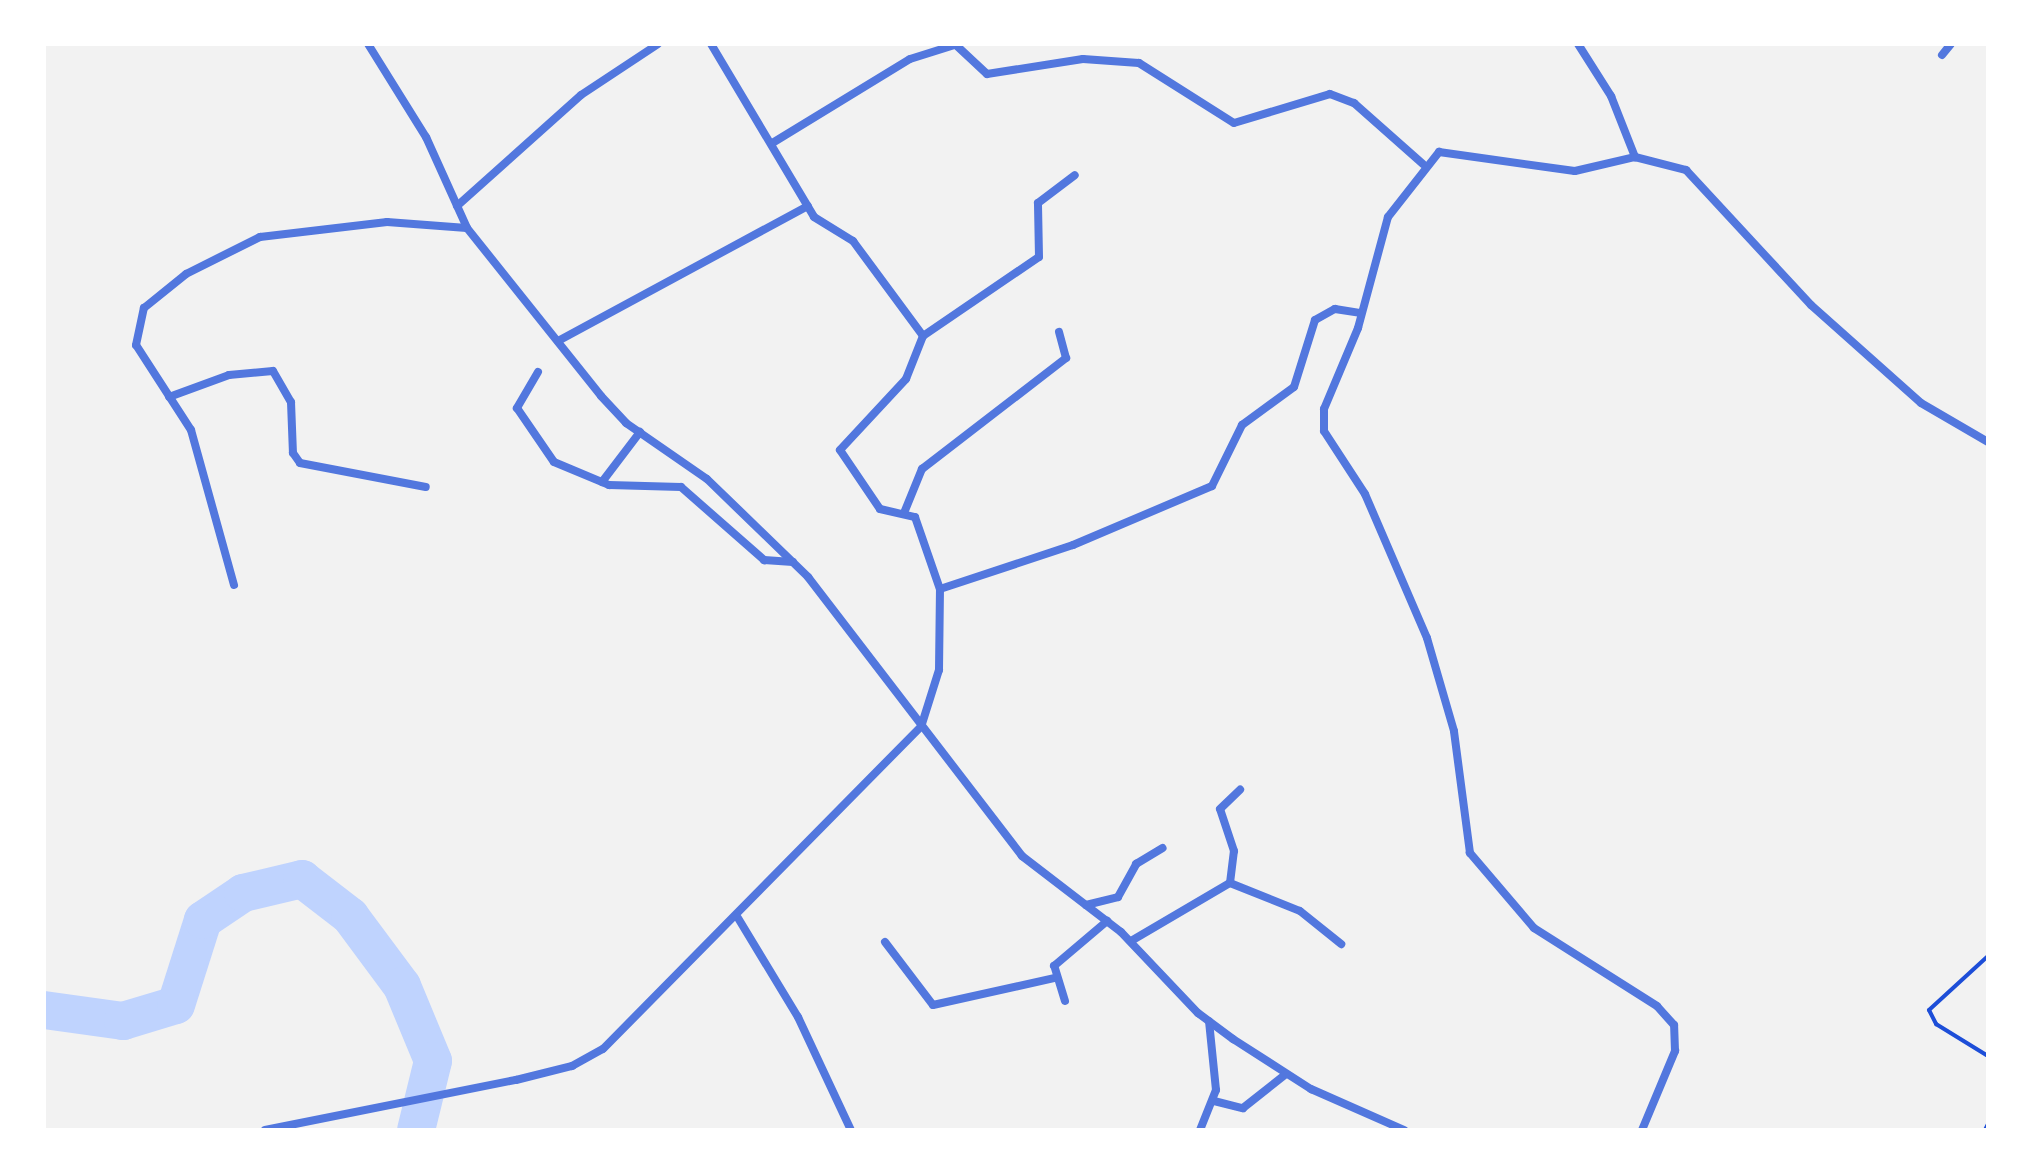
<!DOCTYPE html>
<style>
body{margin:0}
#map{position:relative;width:2032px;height:1174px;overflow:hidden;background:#f2f2f2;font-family:"Fira Sans",sans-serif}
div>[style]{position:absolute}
.river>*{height:38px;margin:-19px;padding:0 19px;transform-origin:19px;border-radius:19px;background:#bfd3fe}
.path>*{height:4px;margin:-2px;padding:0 2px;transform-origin:2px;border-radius:2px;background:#1d4ed8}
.minor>*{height:8px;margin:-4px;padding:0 4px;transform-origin:4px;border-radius:4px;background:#5277de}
span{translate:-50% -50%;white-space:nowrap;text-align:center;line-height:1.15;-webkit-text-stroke:6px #fff;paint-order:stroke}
.frame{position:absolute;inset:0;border:46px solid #fff;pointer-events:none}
</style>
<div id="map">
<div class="river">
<i style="left:44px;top:1010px;width:80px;rotate:7.9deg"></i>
<i style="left:123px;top:1021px;width:55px;rotate:-16.8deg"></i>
<i style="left:176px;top:1005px;width:89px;rotate:-72.4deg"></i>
<i style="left:203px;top:920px;width:48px;rotate:-34deg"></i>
<i style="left:243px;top:893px;width:61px;rotate:-13.3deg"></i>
<i style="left:302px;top:879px;width:61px;rotate:37.6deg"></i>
<i style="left:350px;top:916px;width:87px;rotate:53.4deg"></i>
<i style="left:402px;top:986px;width:81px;rotate:67.5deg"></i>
<i style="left:433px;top:1061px;width:71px;rotate:103.8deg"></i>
</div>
<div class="path">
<i style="left:1988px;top:956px;width:80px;rotate:137.5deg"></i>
<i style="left:1929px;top:1010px;width:16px;rotate:63deg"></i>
<i style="left:1936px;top:1024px;width:61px;rotate:31.6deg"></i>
<i style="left:1985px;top:1130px;width:7px;rotate:-63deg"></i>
</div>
<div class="minor">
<i style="left:368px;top:44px;width:110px;rotate:58.1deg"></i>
<i style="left:426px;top:137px;width:100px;rotate:65.7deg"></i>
<i style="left:467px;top:228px;width:215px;rotate:51.4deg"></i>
<i style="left:601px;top:396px;width:37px;rotate:47deg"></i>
<i style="left:626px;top:423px;width:98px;rotate:34.7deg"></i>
<i style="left:707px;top:479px;width:141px;rotate:44.1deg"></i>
<i style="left:808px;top:577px;width:352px;rotate:52.5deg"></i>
<i style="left:1022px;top:856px;width:125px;rotate:37.5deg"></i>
<i style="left:1121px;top:932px;width:112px;rotate:46.5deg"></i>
<i style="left:1198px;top:1013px;width:44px;rotate:36.6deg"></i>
<i style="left:1233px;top:1039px;width:93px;rotate:32.7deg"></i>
<i style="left:1311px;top:1089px;width:102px;rotate:23.8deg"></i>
<i style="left:711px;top:44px;width:201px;rotate:59.2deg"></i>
<i style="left:814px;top:217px;width:46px;rotate:31.6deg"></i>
<i style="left:853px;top:241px;width:118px;rotate:53.6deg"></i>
<i style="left:923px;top:336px;width:46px;rotate:111.6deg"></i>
<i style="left:906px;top:379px;width:97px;rotate:132.9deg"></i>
<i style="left:840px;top:450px;width:71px;rotate:55.9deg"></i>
<i style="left:880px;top:509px;width:36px;rotate:13deg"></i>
<i style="left:915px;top:517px;width:76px;rotate:70.9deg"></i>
<i style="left:1578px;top:44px;width:62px;rotate:57.6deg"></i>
<i style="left:1611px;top:96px;width:66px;rotate:68.5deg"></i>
<i style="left:957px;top:46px;width:41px;rotate:43deg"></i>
<i style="left:987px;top:74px;width:97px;rotate:-8.9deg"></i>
<i style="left:1083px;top:59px;width:56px;rotate:4.1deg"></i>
<i style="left:1139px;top:63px;width:112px;rotate:32.3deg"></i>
<i style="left:1234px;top:123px;width:100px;rotate:-16.8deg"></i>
<i style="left:1330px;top:94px;width:26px;rotate:21deg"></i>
<i style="left:1354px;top:103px;width:92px;rotate:41.5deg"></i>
<i style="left:1942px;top:55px;width:14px;rotate:-51deg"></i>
<i style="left:774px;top:142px;width:159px;rotate:-31.4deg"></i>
<i style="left:910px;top:59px;width:50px;rotate:-17.4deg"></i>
<i style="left:457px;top:206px;width:166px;rotate:-41.8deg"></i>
<i style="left:581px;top:95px;width:92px;rotate:-33.5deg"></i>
<i style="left:923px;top:336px;width:140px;rotate:-34.3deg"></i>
<i style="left:1039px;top:257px;width:54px;rotate:-91.1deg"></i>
<i style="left:1038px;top:203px;width:46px;rotate:-37.1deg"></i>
<i style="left:558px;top:341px;width:284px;rotate:-28.4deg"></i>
<i style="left:538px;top:372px;width:42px;rotate:120.3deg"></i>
<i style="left:517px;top:408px;width:65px;rotate:55.6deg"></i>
<i style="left:554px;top:462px;width:60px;rotate:22.7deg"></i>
<i style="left:609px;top:485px;width:72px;rotate:1.6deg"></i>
<i style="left:681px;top:487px;width:111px;rotate:41.3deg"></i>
<i style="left:764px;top:560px;width:29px;rotate:4deg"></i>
<i style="left:169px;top:397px;width:64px;rotate:-20.1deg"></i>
<i style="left:229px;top:375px;width:44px;rotate:-5.2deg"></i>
<i style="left:273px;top:371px;width:36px;rotate:60deg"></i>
<i style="left:291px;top:402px;width:51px;rotate:87.8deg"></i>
<i style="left:293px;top:453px;width:12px;rotate:55deg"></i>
<i style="left:300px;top:463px;width:128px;rotate:10.8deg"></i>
<i style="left:602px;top:482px;width:63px;rotate:-52.8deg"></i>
<i style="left:904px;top:513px;width:48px;rotate:-67.8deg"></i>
<i style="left:922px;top:469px;width:182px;rotate:-37.6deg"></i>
<i style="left:1066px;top:358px;width:27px;rotate:-105deg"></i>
<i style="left:234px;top:585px;width:161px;rotate:-105.5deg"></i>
<i style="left:191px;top:430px;width:101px;rotate:-122.9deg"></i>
<i style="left:136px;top:345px;width:38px;rotate:-78deg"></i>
<i style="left:144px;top:308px;width:54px;rotate:-39deg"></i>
<i style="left:186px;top:274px;width:83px;rotate:-26.6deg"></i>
<i style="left:260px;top:237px;width:128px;rotate:-6.7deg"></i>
<i style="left:387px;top:222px;width:80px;rotate:4.3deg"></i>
<i style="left:1230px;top:883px;width:75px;rotate:21.8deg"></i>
<i style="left:1300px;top:911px;width:53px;rotate:38.8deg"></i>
<i style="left:1086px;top:905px;width:33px;rotate:-14deg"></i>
<i style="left:1118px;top:897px;width:38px;rotate:-61deg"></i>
<i style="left:1136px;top:864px;width:31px;rotate:-31deg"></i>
<i style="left:738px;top:918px;width:116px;rotate:58.8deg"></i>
<i style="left:798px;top:1017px;width:125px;rotate:64.9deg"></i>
<i style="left:1131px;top:941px;width:115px;rotate:-30.4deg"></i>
<i style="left:1230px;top:883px;width:32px;rotate:-83deg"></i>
<i style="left:1234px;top:851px;width:44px;rotate:-108.4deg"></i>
<i style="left:1220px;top:809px;width:28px;rotate:-44deg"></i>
<i style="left:885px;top:942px;width:79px;rotate:52.7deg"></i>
<i style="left:933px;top:1005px;width:125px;rotate:-12.5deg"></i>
<i style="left:1065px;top:1001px;width:37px;rotate:-107deg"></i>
<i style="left:1054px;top:966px;width:70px;rotate:-40.3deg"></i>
<i style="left:1214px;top:1101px;width:30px;rotate:14deg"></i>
<i style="left:1243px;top:1108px;width:55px;rotate:-38.3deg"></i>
<i style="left:265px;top:1130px;width:256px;rotate:-11.3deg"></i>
<i style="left:516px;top:1080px;width:58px;rotate:-14deg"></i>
<i style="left:572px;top:1066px;width:35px;rotate:-29deg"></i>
<i style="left:603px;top:1049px;width:453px;rotate:-45.4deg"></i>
<i style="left:921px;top:727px;width:60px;rotate:-72.5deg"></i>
<i style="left:939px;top:670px;width:81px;rotate:-89.3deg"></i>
<i style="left:940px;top:589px;width:140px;rotate:-18.3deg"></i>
<i style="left:1073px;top:545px;width:151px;rotate:-23deg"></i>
<i style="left:1212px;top:486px;width:68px;rotate:-63.8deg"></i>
<i style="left:1242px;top:425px;width:64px;rotate:-36.2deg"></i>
<i style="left:1294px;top:387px;width:70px;rotate:-72.6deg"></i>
<i style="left:1315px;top:320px;width:23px;rotate:-29deg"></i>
<i style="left:1335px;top:309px;width:25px;rotate:9deg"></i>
<i style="left:1200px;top:1130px;width:43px;rotate:-68.2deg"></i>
<i style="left:1216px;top:1090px;width:69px;rotate:-95.8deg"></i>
<i style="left:1642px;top:1130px;width:86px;rotate:-67.3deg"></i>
<i style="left:1675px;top:1051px;width:26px;rotate:-92deg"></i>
<i style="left:1674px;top:1025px;width:25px;rotate:-132deg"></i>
<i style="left:1657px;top:1006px;width:146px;rotate:-147.6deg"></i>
<i style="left:1534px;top:928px;width:99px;rotate:-130.5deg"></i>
<i style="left:1470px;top:853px;width:123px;rotate:-97.5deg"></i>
<i style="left:1454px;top:731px;width:97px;rotate:-106.2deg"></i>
<i style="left:1427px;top:638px;width:157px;rotate:-113.3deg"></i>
<i style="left:1365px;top:494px;width:75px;rotate:-123.1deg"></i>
<i style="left:1324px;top:431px;width:22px;rotate:-90deg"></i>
<i style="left:1324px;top:409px;width:88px;rotate:-67.2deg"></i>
<i style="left:1358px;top:328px;width:115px;rotate:-74.9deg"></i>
<i style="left:1388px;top:217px;width:83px;rotate:-51.9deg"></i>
<i style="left:1439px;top:152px;width:137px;rotate:8deg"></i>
<i style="left:1575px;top:171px;width:62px;rotate:-13.1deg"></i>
<i style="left:1635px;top:157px;width:53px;rotate:14.3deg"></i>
<i style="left:1686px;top:170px;width:184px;rotate:47.2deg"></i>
<i style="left:1811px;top:305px;width:147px;rotate:41.7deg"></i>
<i style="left:1921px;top:403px;width:78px;rotate:30.2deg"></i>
</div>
<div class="frame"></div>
</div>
